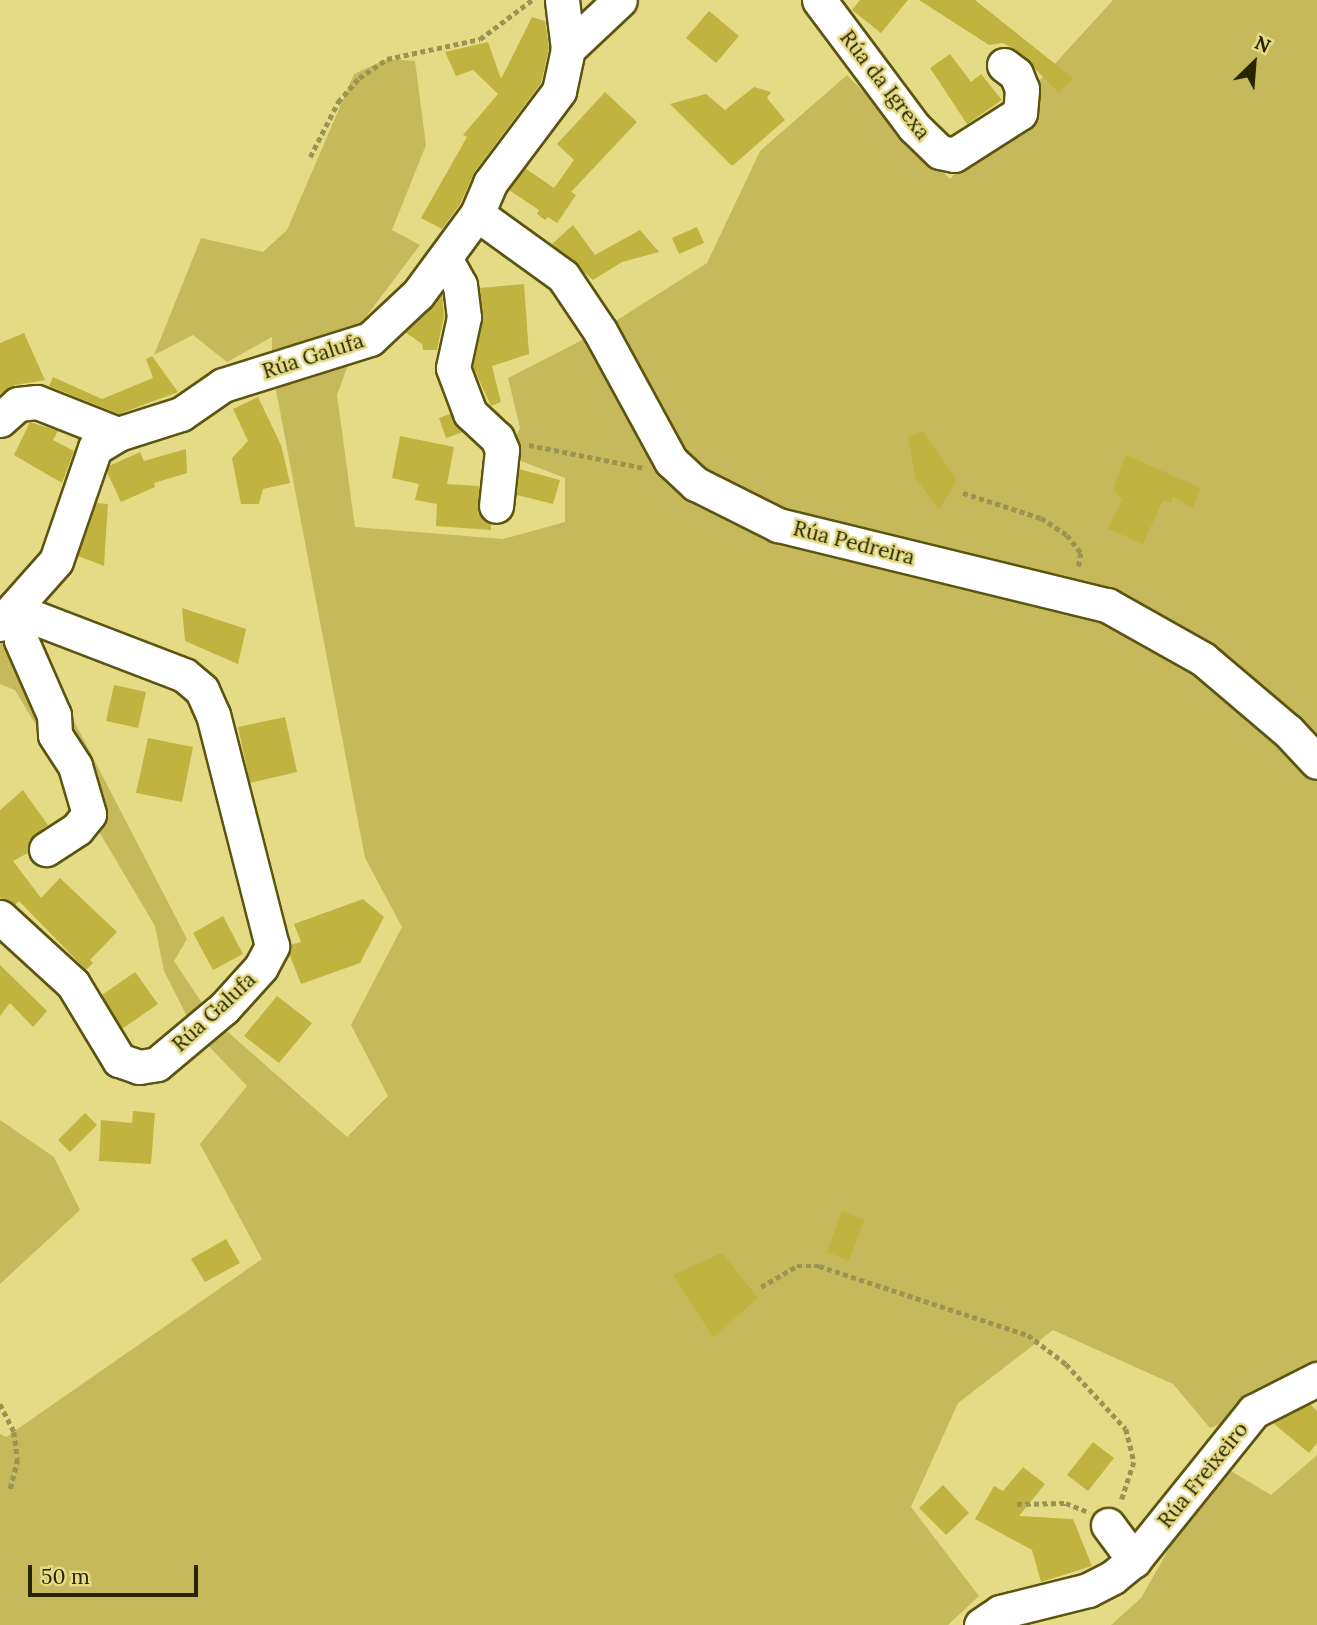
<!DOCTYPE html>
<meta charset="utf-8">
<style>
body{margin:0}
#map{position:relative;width:1317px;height:1625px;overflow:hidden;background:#e5db87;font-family:Lora,serif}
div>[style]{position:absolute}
.green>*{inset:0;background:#c5b95b}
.building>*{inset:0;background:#c1b33f}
.path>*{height:4.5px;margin-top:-2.25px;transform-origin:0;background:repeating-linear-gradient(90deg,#9a9352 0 5px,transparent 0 8.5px)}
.roads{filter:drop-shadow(2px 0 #5c5511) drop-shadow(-2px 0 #5c5511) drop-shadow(0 2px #5c5511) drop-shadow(0 -2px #5c5511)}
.minor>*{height:33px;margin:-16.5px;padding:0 16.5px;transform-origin:16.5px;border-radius:16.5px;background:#fff}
span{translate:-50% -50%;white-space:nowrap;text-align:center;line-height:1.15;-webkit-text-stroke:5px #e5db87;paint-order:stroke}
.street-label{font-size:21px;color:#282400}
.north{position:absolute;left:1219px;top:28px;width:70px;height:70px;-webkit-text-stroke:5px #e5db87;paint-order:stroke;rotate:25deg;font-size:19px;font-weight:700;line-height:28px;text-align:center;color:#282400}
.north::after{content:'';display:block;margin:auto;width:24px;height:32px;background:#282400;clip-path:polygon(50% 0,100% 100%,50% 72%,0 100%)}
.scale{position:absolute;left:28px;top:1565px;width:170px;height:32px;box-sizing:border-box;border:4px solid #282400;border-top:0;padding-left:9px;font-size:21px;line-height:24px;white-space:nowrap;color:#282400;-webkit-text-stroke:5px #e5db87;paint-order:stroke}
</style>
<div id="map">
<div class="green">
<i style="clip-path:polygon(1113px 0,1317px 0,1317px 1388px,1210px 1428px,1173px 1384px,1053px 1330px,958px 1403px,911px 1507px,979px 1596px,948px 1625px,0 1625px,0 1434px,6px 1437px,262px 1259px,200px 1144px,247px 1086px,195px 1032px,164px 971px,155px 926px,15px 690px,0 684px,0 623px,17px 611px,187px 939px,174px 961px,212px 1018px,347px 1137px,388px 1096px,351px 1025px,402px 927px,365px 858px,272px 369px,272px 337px,227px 362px,193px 335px,154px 355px,201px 238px,263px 252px,287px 230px,354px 74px,387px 59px,415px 61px,426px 145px,392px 230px,420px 245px,365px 318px,337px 395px,355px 527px,503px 539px,565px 522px,565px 478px,508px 456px,520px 428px,508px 378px,600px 331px,707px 263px,760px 151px,847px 75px,950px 179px)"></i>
<i style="clip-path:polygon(0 1120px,54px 1157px,80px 1210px,0 1284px)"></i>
<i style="clip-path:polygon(1317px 1455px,1317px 1625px,1111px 1625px,1141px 1598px,1187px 1517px,1231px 1471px,1271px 1495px)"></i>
</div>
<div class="building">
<i style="clip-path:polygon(860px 0,908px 0,881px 33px,852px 10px)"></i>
<i style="clip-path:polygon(919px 0,975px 0,1073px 78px,1059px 93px,1016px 50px,1003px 43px,989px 45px)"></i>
<i style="clip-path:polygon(709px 11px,739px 36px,716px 63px,686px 38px)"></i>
<i style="clip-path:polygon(532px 17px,545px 21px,549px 48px,541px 83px,475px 171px,460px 204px,442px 229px,421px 218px,467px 137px,463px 135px,498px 94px,473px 70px,456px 76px,445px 52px,488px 42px,501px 79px)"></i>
<i style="clip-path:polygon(950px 54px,971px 82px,981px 74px,1002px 100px,967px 124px,930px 68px)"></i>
<i style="clip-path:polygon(754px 87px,771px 92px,767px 98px,785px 120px,732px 166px,670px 104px,706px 94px,725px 110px)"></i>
<i style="clip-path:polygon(605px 92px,637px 122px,571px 192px,576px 195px,557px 223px,548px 217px,545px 220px,537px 214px,539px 210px,509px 190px,525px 168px,554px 188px,574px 160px,557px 144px)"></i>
<i style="clip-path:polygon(573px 225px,595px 255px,640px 230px,659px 252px,622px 262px,593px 280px,552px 244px)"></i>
<i style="clip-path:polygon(697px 227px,704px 243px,679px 254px,672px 238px)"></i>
<i style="clip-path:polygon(524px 284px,529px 354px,492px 366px,501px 402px,491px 406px,473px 367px,483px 321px,480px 288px)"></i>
<i style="clip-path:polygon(442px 294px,444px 316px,437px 350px,423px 350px,422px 344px,405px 332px)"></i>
<i style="clip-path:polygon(24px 333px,45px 380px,15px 385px,0 394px,0 343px)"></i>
<i style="clip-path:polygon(152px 356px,178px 392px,119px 414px,49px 386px,53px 377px,102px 399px,153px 378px,146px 359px)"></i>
<i style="clip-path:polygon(258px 397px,281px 445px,290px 483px,263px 489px,259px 504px,241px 504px,232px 458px,248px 441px,233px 409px)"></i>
<i style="clip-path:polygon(450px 414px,463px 432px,446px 438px,439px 418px)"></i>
<i style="clip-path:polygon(30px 422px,58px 431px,53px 440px,74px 451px,62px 483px,14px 455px)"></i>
<i style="clip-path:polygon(923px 432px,957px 480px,939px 509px,916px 479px,908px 437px)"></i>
<i style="clip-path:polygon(400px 436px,454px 447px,447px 484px,479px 486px,478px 513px,491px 524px,491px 530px,436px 526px,437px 504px,415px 500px,419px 484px,392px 478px)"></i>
<i style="clip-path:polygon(186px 449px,187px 473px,154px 483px,155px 487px,121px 502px,107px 472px,109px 466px,140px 452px,144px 461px)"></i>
<i style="clip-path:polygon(1126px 455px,1200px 488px,1193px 509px,1173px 496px,1171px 503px,1163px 500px,1143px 544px,1108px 529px,1122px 500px,1113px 489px)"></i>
<i style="clip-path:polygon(519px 469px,560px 480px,553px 504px,517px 495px)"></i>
<i style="clip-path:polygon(96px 503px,108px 504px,104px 566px,78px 556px)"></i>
<i style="clip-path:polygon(182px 608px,246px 629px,238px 664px,185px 641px)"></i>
<i style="clip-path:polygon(114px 685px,146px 692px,138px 728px,106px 721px)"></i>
<i style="clip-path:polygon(285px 717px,297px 772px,250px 783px,238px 727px)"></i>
<i style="clip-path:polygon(148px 738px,193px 747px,182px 802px,136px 793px)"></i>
<i style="clip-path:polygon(23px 790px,48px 825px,29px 840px,28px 853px,13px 861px,41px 898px,60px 878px,117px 932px,90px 960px,93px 963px,86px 970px,19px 901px,15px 905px,0 898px,0 810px)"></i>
<i style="clip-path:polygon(363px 899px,384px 917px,360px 963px,301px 984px,289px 953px,290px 945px,301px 942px,294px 924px)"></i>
<i style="clip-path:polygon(223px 916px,243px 954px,213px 970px,193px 933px)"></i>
<i style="clip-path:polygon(0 965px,47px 1011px,33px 1027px,10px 1003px,0 1016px)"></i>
<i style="clip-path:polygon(135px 972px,158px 1004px,122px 1029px,102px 995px)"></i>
<i style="clip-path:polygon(277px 996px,312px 1023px,279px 1063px,244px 1036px)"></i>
<i style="clip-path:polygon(133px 1111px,155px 1113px,151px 1164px,99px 1161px,101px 1120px,132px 1123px)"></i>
<i style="clip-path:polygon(85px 1113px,97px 1125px,70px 1152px,58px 1140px)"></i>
<i style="clip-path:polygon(842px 1211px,864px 1220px,849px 1261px,827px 1252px)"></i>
<i style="clip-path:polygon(226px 1239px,240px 1263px,205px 1282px,191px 1259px)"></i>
<i style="clip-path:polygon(722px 1253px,758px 1298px,713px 1337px,673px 1275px)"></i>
<i style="clip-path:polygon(1310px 1404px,1317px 1411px,1317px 1443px,1309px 1453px,1273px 1423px)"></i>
<i style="clip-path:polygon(1093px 1442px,1114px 1458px,1088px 1491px,1067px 1475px)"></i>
<i style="clip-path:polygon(1023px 1467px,1045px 1484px,1019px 1516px,1073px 1519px,1092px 1566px,1041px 1582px,1032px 1550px,975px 1519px,994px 1486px,1003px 1491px)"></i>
<i style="clip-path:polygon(943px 1485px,969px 1513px,946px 1535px,919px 1508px)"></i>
</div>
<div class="path">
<i style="left:310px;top:157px;width:62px;rotate:-63deg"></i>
<i style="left:338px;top:102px;width:32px;rotate:-49deg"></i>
<i style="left:359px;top:78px;width:34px;rotate:-34deg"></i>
<i style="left:387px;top:59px;width:95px;rotate:-12.1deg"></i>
<i style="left:480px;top:39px;width:65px;rotate:-36.9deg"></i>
<i style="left:529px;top:445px;width:117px;rotate:11.3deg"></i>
<i style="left:963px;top:493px;width:82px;rotate:17.8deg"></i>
<i style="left:1041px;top:518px;width:31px;rotate:33deg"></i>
<i style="left:1067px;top:535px;width:23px;rotate:52deg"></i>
<i style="left:1081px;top:553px;width:17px;rotate:100deg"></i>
<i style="left:761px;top:1287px;width:42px;rotate:-30.3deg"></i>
<i style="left:797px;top:1266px;width:22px"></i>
<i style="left:819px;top:1266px;width:220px;rotate:18.3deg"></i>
<i style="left:1028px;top:1335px;width:48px;rotate:37.3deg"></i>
<i style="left:1066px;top:1364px;width:88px;rotate:47.3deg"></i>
<i style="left:1126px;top:1429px;width:34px;rotate:76deg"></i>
<i style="left:1134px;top:1462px;width:42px;rotate:108deg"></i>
<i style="left:0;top:1404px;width:31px;rotate:63deg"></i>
<i style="left:14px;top:1432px;width:27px;rotate:82deg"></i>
<i style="left:18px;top:1459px;width:33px;rotate:104deg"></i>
<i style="left:1017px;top:1504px;width:49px;rotate:-1.2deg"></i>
<i style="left:1066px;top:1503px;width:24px;rotate:22deg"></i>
</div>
<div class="roads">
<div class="minor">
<i style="left:819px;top:0;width:159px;rotate:53.2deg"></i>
<i style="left:914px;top:127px;width:36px;rotate:44deg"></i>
<i style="left:940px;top:152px;width:14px;rotate:12deg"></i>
<i style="left:954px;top:155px;width:78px;rotate:-32.5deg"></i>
<i style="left:1020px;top:113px;width:24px;rotate:-85deg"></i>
<i style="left:1022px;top:89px;width:16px;rotate:-112deg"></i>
<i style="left:1016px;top:74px;width:15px;rotate:-143deg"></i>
<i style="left:568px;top:49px;width:71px;rotate:-43.3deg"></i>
<i style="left:477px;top:214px;width:106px;rotate:35.8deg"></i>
<i style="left:563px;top:276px;width:66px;rotate:56.1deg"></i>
<i style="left:600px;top:331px;width:148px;rotate:61.4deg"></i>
<i style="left:671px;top:461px;width:34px;rotate:43deg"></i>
<i style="left:696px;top:484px;width:92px;rotate:26.6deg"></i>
<i style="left:778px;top:525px;width:339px;rotate:13.7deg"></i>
<i style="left:1107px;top:605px;width:110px;rotate:29.4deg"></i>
<i style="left:1203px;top:659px;width:111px;rotate:40.3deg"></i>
<i style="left:1288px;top:731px;width:42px;rotate:46.9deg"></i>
<i style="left:446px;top:260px;width:29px;rotate:61deg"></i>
<i style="left:460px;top:285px;width:32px;rotate:83deg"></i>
<i style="left:464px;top:317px;width:52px;rotate:102.2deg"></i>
<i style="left:453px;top:368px;width:48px;rotate:69.3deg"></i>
<i style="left:470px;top:413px;width:37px;rotate:43deg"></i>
<i style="left:497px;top:438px;width:13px;rotate:67deg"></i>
<i style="left:502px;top:450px;width:56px;rotate:96.1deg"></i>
<i style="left:0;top:420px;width:24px;rotate:-42deg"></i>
<i style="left:18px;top:404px;width:19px;rotate:-6deg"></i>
<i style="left:37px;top:402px;width:87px;rotate:21.6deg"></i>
<i style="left:17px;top:611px;width:29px;rotate:82deg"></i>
<i style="left:21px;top:640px;width:82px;rotate:66.3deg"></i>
<i style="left:54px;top:715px;width:20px;rotate:87deg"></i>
<i style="left:55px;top:735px;width:37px;rotate:57deg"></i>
<i style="left:75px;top:766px;width:50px;rotate:73.7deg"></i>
<i style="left:89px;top:814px;width:19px;rotate:129deg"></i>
<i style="left:77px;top:829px;width:37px;rotate:147deg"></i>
<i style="left:0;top:624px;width:84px;rotate:-48.4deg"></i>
<i style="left:56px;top:561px;width:120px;rotate:-71deg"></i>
<i style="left:95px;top:448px;width:27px;rotate:-31deg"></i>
<i style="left:118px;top:434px;width:66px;rotate:-17.6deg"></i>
<i style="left:181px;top:414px;width:51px;rotate:-34.6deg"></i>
<i style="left:223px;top:385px;width:154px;rotate:-17.4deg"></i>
<i style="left:370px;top:339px;width:66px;rotate:-43.2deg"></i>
<i style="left:418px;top:294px;width:99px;rotate:-53.6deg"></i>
<i style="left:477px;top:214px;width:34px;rotate:-67deg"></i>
<i style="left:490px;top:183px;width:115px;rotate:-53.1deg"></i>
<i style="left:559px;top:91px;width:43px;rotate:-77.9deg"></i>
<i style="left:568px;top:49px;width:49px;rotate:-97deg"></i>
<i style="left:0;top:917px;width:99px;rotate:42.5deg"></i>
<i style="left:73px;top:984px;width:89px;rotate:58.8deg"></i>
<i style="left:119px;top:1060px;width:21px;rotate:19deg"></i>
<i style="left:139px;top:1067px;width:18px;rotate:-9deg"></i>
<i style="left:157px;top:1064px;width:87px;rotate:-39.9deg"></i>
<i style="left:224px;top:1008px;width:55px;rotate:-47.9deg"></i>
<i style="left:261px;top:967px;width:24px;rotate:-62deg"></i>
<i style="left:272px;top:946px;width:238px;rotate:-104.3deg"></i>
<i style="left:213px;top:715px;width:27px;rotate:-114deg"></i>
<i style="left:202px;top:690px;width:23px;rotate:-140deg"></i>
<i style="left:184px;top:675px;width:179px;rotate:-159deg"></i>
<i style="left:1108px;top:1525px;width:44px;rotate:53.4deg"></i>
<i style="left:981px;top:1625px;width:23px;rotate:-34deg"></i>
<i style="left:1000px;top:1612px;width:91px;rotate:-14deg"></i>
<i style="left:1088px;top:1590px;width:28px;rotate:-27deg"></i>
<i style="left:1113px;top:1577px;width:27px;rotate:-39deg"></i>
<i style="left:1134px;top:1560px;width:191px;rotate:-51.2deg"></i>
<i style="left:1254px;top:1411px;width:71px;rotate:-26.9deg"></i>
</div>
</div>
<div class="street-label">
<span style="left:885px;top:85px;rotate:52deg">Rúa da Igrexa</span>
<span style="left:313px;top:356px;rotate:-18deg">Rúa Galufa</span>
<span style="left:854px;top:543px;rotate:14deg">Rúa Pedreira</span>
<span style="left:214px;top:1012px;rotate:-43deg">Rúa Galufa</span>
<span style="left:1203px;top:1475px;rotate:-51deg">Rúa Freixeiro</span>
</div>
<div class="north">N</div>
<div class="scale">50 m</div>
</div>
